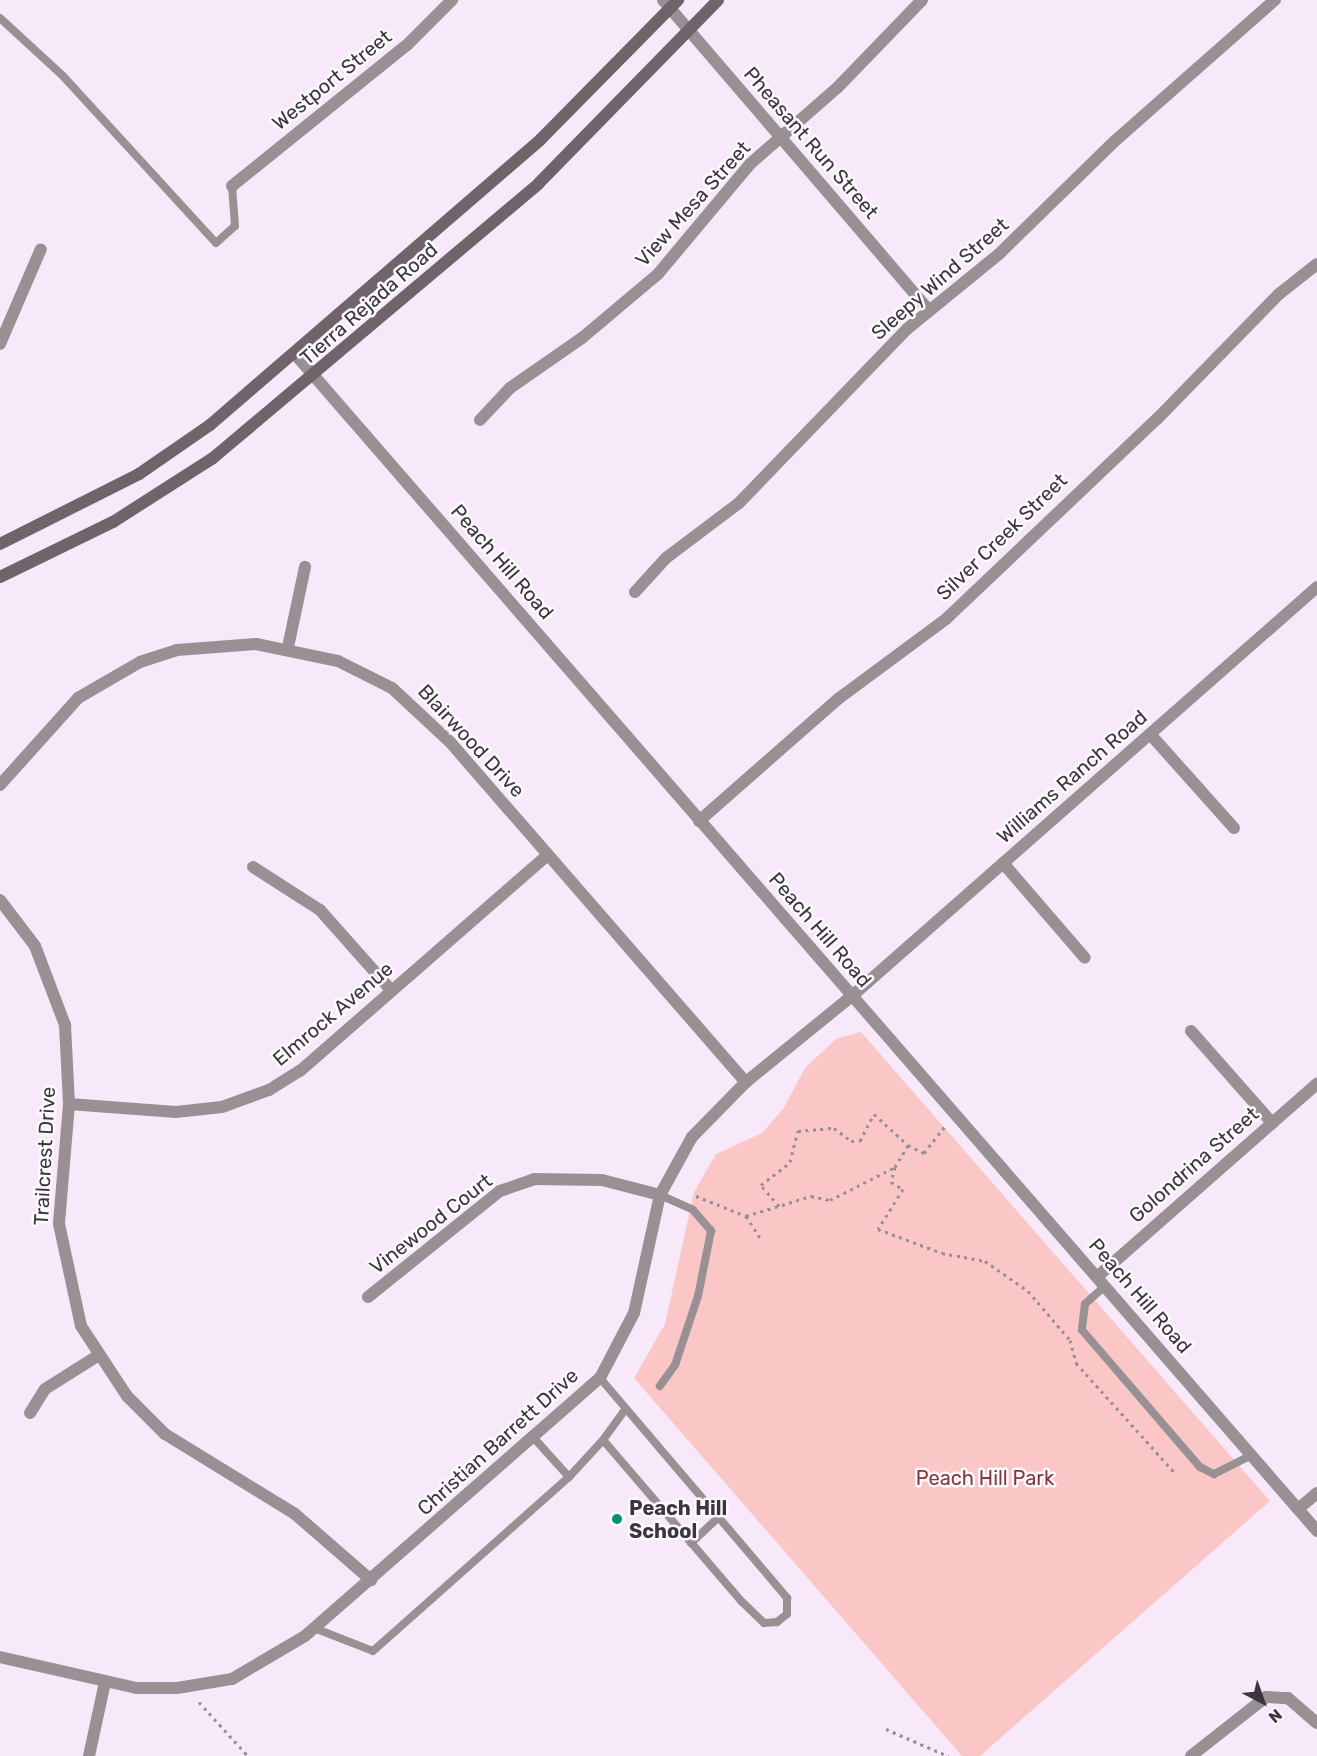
<!DOCTYPE html>
<style>
body{margin:0}
#map{position:relative;width:1317px;height:1756px;overflow:hidden;background:#f7e9f9;font-family:Rubik,sans-serif}
div>[style]{position:absolute}
.green>*{inset:0;background:#fbc6c6}
.path>*{height:3px;margin-top:-1.5px;transform-origin:0;background:repeating-linear-gradient(90deg,#978e99 0 3px,transparent 0 7.5px)}
.service>*{height:8px;margin:-4px;padding:0 4px;transform-origin:4px;border-radius:4px;background:#999094}
.minor>*{height:12px;margin:-6px;padding:0 6px;transform-origin:6px;border-radius:6px;background:#999094}
.tertiary>*{height:12px;margin:-6px;padding:0 6px;transform-origin:6px;border-radius:6px;background:#999094}
.secondary>*{height:12px;margin:-6px;padding:0 6px;transform-origin:6px;border-radius:6px;background:#706369}
.dots>*{width:16px;height:16px;translate:-50% -50%;box-sizing:border-box;border:3px solid #fdfafe;border-radius:50%}
span{translate:-50% -50%;white-space:nowrap;text-align:center;line-height:1.15;-webkit-text-stroke:5px #fdfafe;paint-order:stroke}
.street-label{font-size:20px;color:#3b363d}
.park-label{font-size:20px;color:#84363b}
.poi-label{font-size:20px;color:#3b363d;font-weight:700}
.left{translate:0 -50%;text-align:left}
.north{position:absolute;left:1233px;top:1672px;width:60px;height:60px;-webkit-text-stroke:4px #fdfafe;paint-order:stroke;rotate:139deg;font-size:16px;font-weight:700;line-height:24px;text-align:center;color:#3b363d}
.north::after{content:'';display:block;margin:auto;width:21px;height:27px;background:#3b363d;clip-path:polygon(50% 0,100% 100%,50% 72%,0 100%)}
</style>
<div id="map">
<div class="green">
<i style="clip-path:polygon(861px 1032px,1270px 1501px,980px 1756px,962px 1756px,634px 1378px,665px 1324px,694px 1192px,716px 1154px,762px 1133px,783px 1109px,805px 1068px,836px 1039px)"></i>
</div>
<div class="path">
<i style="left:895px;top:1167px;width:16px;rotate:105deg"></i>
<i style="left:891px;top:1182px;width:14px;rotate:30deg"></i>
<i style="left:903px;top:1189px;width:47px;rotate:122deg"></i>
<i style="left:878px;top:1229px;width:68px;rotate:20.6deg"></i>
<i style="left:942px;top:1253px;width:44px;rotate:10.5deg"></i>
<i style="left:985px;top:1261px;width:52px;rotate:34.9deg"></i>
<i style="left:1028px;top:1291px;width:65px;rotate:49.4deg"></i>
<i style="left:1070px;top:1340px;width:24px;rotate:75deg"></i>
<i style="left:1076px;top:1363px;width:147px;rotate:48deg"></i>
<i style="left:696px;top:1196px;width:54px;rotate:21.8deg"></i>
<i style="left:746px;top:1216px;width:68px;rotate:-17.1deg"></i>
<i style="left:811px;top:1196px;width:19px;rotate:12deg"></i>
<i style="left:830px;top:1200px;width:73px;rotate:-26.9deg"></i>
<i style="left:895px;top:1167px;width:26px;rotate:-59deg"></i>
<i style="left:908px;top:1145px;width:18px;rotate:27deg"></i>
<i style="left:924px;top:1153px;width:34px;rotate:-52deg"></i>
<i style="left:779px;top:1206px;width:28px;rotate:-131deg"></i>
<i style="left:761px;top:1185px;width:37px;rotate:-38deg"></i>
<i style="left:790px;top:1162px;width:32px;rotate:-76deg"></i>
<i style="left:798px;top:1131px;width:36px;rotate:-5deg"></i>
<i style="left:834px;top:1128px;width:21px;rotate:37deg"></i>
<i style="left:851px;top:1141px;width:9px"></i>
<i style="left:860px;top:1141px;width:30px;rotate:-63deg"></i>
<i style="left:874px;top:1114px;width:46px;rotate:42.4deg"></i>
<i style="left:746px;top:1216px;width:27px;rotate:57deg"></i>
<i style="left:199px;top:1702px;width:73px;rotate:47.8deg"></i>
<i style="left:886px;top:1729px;width:68px;rotate:23.5deg"></i>
</div>
<div class="service">
<i style="left:0;top:18px;width:86px;rotate:42.6deg"></i>
<i style="left:63px;top:76px;width:226px;rotate:47.5deg"></i>
<i style="left:216px;top:243px;width:25px;rotate:-42deg"></i>
<i style="left:235px;top:226px;width:40px;rotate:-94.3deg"></i>
<i style="left:660px;top:1195px;width:36px;rotate:24deg"></i>
<i style="left:693px;top:1210px;width:28px;rotate:49deg"></i>
<i style="left:711px;top:1231px;width:66px;rotate:101.3deg"></i>
<i style="left:698px;top:1296px;width:73px;rotate:108.4deg"></i>
<i style="left:675px;top:1365px;width:26px;rotate:126deg"></i>
<i style="left:1105px;top:1286px;width:27px;rotate:138deg"></i>
<i style="left:1085px;top:1304px;width:26px;rotate:97deg"></i>
<i style="left:1082px;top:1330px;width:181px;rotate:49.3deg"></i>
<i style="left:1200px;top:1467px;width:16px;rotate:27deg"></i>
<i style="left:1214px;top:1474px;width:42px;rotate:-26.6deg"></i>
<i style="left:600px;top:1378px;width:289px;rotate:49.6deg"></i>
<i style="left:787px;top:1598px;width:16px;rotate:90deg"></i>
<i style="left:787px;top:1614px;width:13px;rotate:141deg"></i>
<i style="left:777px;top:1622px;width:13px;rotate:176deg"></i>
<i style="left:764px;top:1623px;width:30px;rotate:-136deg"></i>
<i style="left:742px;top:1602px;width:213px;rotate:-130.6deg"></i>
<i style="left:603px;top:1440px;width:37px;rotate:-54deg"></i>
<i style="left:533px;top:1437px;width:54px;rotate:48deg"></i>
<i style="left:691px;top:1543px;width:37px;rotate:-43deg"></i>
<i style="left:314px;top:1628px;width:63px;rotate:21.3deg"></i>
<i style="left:373px;top:1651px;width:262px;rotate:-41.6deg"></i>
<i style="left:569px;top:1477px;width:50px;rotate:-47.4deg"></i>
</div>
<div class="minor">
<i style="left:663px;top:0;width:408px;rotate:49.4deg"></i>
<i style="left:232px;top:186px;width:225px;rotate:-38.9deg"></i>
<i style="left:407px;top:45px;width:64px;rotate:-45deg"></i>
<i style="left:0;top:344px;width:103px;rotate:-66.7deg"></i>
<i style="left:480px;top:420px;width:44px;rotate:-46.8deg"></i>
<i style="left:510px;top:388px;width:88px;rotate:-34.8deg"></i>
<i style="left:582px;top:338px;width:99px;rotate:-40.1deg"></i>
<i style="left:658px;top:274px;width:143px;rotate:-50.1deg"></i>
<i style="left:750px;top:164px;width:117px;rotate:-41.2deg"></i>
<i style="left:838px;top:87px;width:121px;rotate:-46deg"></i>
<i style="left:635px;top:592px;width:46px;rotate:-47.6deg"></i>
<i style="left:666px;top:558px;width:91px;rotate:-37deg"></i>
<i style="left:739px;top:503px;width:242px;rotate:-46deg"></i>
<i style="left:907px;top:329px;width:119px;rotate:-39.2deg"></i>
<i style="left:999px;top:254px;width:163px;rotate:-44.3deg"></i>
<i style="left:1116px;top:140px;width:212px;rotate:-41.4deg"></i>
<i style="left:288px;top:647px;width:82px;rotate:-78deg"></i>
<i style="left:1150px;top:734px;width:126px;rotate:48.2deg"></i>
<i style="left:0;top:785px;width:117px;rotate:-48.1deg"></i>
<i style="left:78px;top:698px;width:72px;rotate:-30.1deg"></i>
<i style="left:140px;top:662px;width:39px;rotate:-18deg"></i>
<i style="left:177px;top:650px;width:79px;rotate:-4.3deg"></i>
<i style="left:256px;top:644px;width:84px;rotate:11.7deg"></i>
<i style="left:338px;top:661px;width:60px;rotate:26.6deg"></i>
<i style="left:392px;top:688px;width:79px;rotate:43deg"></i>
<i style="left:450px;top:742px;width:451px;rotate:49deg"></i>
<i style="left:699px;top:821px;width:185px;rotate:-41.3deg"></i>
<i style="left:838px;top:699px;width:134px;rotate:-36.5deg"></i>
<i style="left:946px;top:619px;width:291px;rotate:-43.5deg"></i>
<i style="left:1157px;top:419px;width:175px;rotate:-45.7deg"></i>
<i style="left:1279px;top:294px;width:48px;rotate:-38.3deg"></i>
<i style="left:1003px;top:863px;width:125px;rotate:49.2deg"></i>
<i style="left:253px;top:867px;width:80px;rotate:32.7deg"></i>
<i style="left:320px;top:910px;width:108px;rotate:48.4deg"></i>
<i style="left:0;top:900px;width:58px;rotate:52.7deg"></i>
<i style="left:35px;top:946px;width:85px;rotate:69.2deg"></i>
<i style="left:65px;top:1025px;width:79px;rotate:87.1deg"></i>
<i style="left:69px;top:1104px;width:120px;rotate:94.8deg"></i>
<i style="left:59px;top:1224px;width:104px;rotate:77.8deg"></i>
<i style="left:81px;top:1326px;width:84px;rotate:56.7deg"></i>
<i style="left:127px;top:1396px;width:54px;rotate:45deg"></i>
<i style="left:165px;top:1434px;width:153px;rotate:31.6deg"></i>
<i style="left:295px;top:1514px;width:101px;rotate:41deg"></i>
<i style="left:852px;top:996px;width:619px;rotate:-41.33deg"></i>
<i style="left:1191px;top:1031px;width:123px;rotate:48.6deg"></i>
<i style="left:69px;top:1104px;width:107px;rotate:4.3deg"></i>
<i style="left:176px;top:1112px;width:46px;rotate:-6.2deg"></i>
<i style="left:222px;top:1107px;width:50px;rotate:-19.9deg"></i>
<i style="left:269px;top:1090px;width:36px;rotate:-32deg"></i>
<i style="left:300px;top:1071px;width:329px;rotate:-41.1deg"></i>
<i style="left:1097px;top:1277px;width:293px;rotate:-41.3deg"></i>
<i style="left:368px;top:1297px;width:169px;rotate:-38.8deg"></i>
<i style="left:500px;top:1191px;width:36px;rotate:-19deg"></i>
<i style="left:534px;top:1179px;width:68px;rotate:0.8deg"></i>
<i style="left:602px;top:1180px;width:60px;rotate:14.5deg"></i>
<i style="left:30px;top:1413px;width:28px;rotate:-58deg"></i>
<i style="left:45px;top:1389px;width:64px;rotate:-32.2deg"></i>
<i style="left:1298px;top:1509px;width:25px;rotate:-40deg"></i>
<i style="left:89px;top:1756px;width:76px;rotate:-77.8deg"></i>
<i style="left:1191px;top:1756px;width:95px;rotate:-38.2deg"></i>
<i style="left:1266px;top:1697px;width:22px;rotate:3deg"></i>
<i style="left:1288px;top:1698px;width:38px;rotate:41deg"></i>
</div>
<div class="tertiary">
<i style="left:295px;top:354px;width:1559px;rotate:49.03deg"></i>
<i style="left:0;top:1657px;width:140px;rotate:12.8deg"></i>
<i style="left:137px;top:1688px;width:40px"></i>
<i style="left:177px;top:1688px;width:56px;rotate:-9.3deg"></i>
<i style="left:232px;top:1679px;width:85px;rotate:-30.5deg"></i>
<i style="left:305px;top:1636px;width:392px;rotate:-41.2deg"></i>
<i style="left:600px;top:1378px;width:73px;rotate:-62.4deg"></i>
<i style="left:634px;top:1313px;width:121px;rotate:-77.6deg"></i>
<i style="left:660px;top:1195px;width:66px;rotate:-61.1deg"></i>
<i style="left:692px;top:1137px;width:77px;rotate:-45.5deg"></i>
<i style="left:746px;top:1082px;width:136px;rotate:-39.1deg"></i>
</div>
<div class="secondary">
<i style="left:0;top:544px;width:156px;rotate:-26.7deg"></i>
<i style="left:139px;top:474px;width:86px;rotate:-34.6deg"></i>
<i style="left:210px;top:425px;width:436px;rotate:-40.8deg"></i>
<i style="left:540px;top:140px;width:197px;rotate:-45.4deg"></i>
<i style="left:0;top:577px;width:126px;rotate:-26deg"></i>
<i style="left:113px;top:522px;width:119px;rotate:-32.6deg"></i>
<i style="left:213px;top:458px;width:426px;rotate:-40.1deg"></i>
<i style="left:539px;top:183px;width:256px;rotate:-45.6deg"></i>
</div>
<div class="dots">
<i style="left:617px;top:1519px;background:#068e76"></i>
</div>
<div class="street-label">
<span style="left:332px;top:80px;rotate:-39deg">Westport Street</span>
<span style="left:811px;top:143px;rotate:49deg">Pheasant Run Street</span>
<span style="left:693px;top:204px;rotate:-48deg">View Mesa Street</span>
<span style="left:940px;top:279px;rotate:-41deg">Sleepy Wind Street</span>
<span style="left:369px;top:304px;rotate:-41deg">Tierra Rejada Road</span>
<span style="left:1002px;top:537px;rotate:-44deg">Silver Creek Street</span>
<span style="left:502px;top:562px;rotate:49deg">Peach Hill Road</span>
<span style="left:471px;top:741px;rotate:47deg">Blairwood Drive</span>
<span style="left:1072px;top:777px;rotate:-41deg">Williams Ranch Road</span>
<span style="left:820px;top:930px;rotate:49deg">Peach Hill Road</span>
<span style="left:333px;top:1014px;rotate:-40deg">Elmrock Avenue</span>
<span style="left:45px;top:1156px;rotate:-87deg">Trailcrest Drive</span>
<span style="left:1194px;top:1165px;rotate:-41deg">Golondrina Street</span>
<span style="left:431px;top:1224px;rotate:-38deg">Vinewood Court</span>
<span style="left:1140px;top:1296px;rotate:49deg">Peach Hill Road</span>
<span style="left:498px;top:1442px;rotate:-42deg">Christian Barrett Drive</span>
</div>
<div class="park-label">
<span style="left:985px;top:1478px">Peach Hill Park</span>
</div>
<div class="poi-label">
<span class="left" style="left:629px;top:1520px">Peach Hill<br>School</span>
</div>
<div class="north">N</div>
</div>
